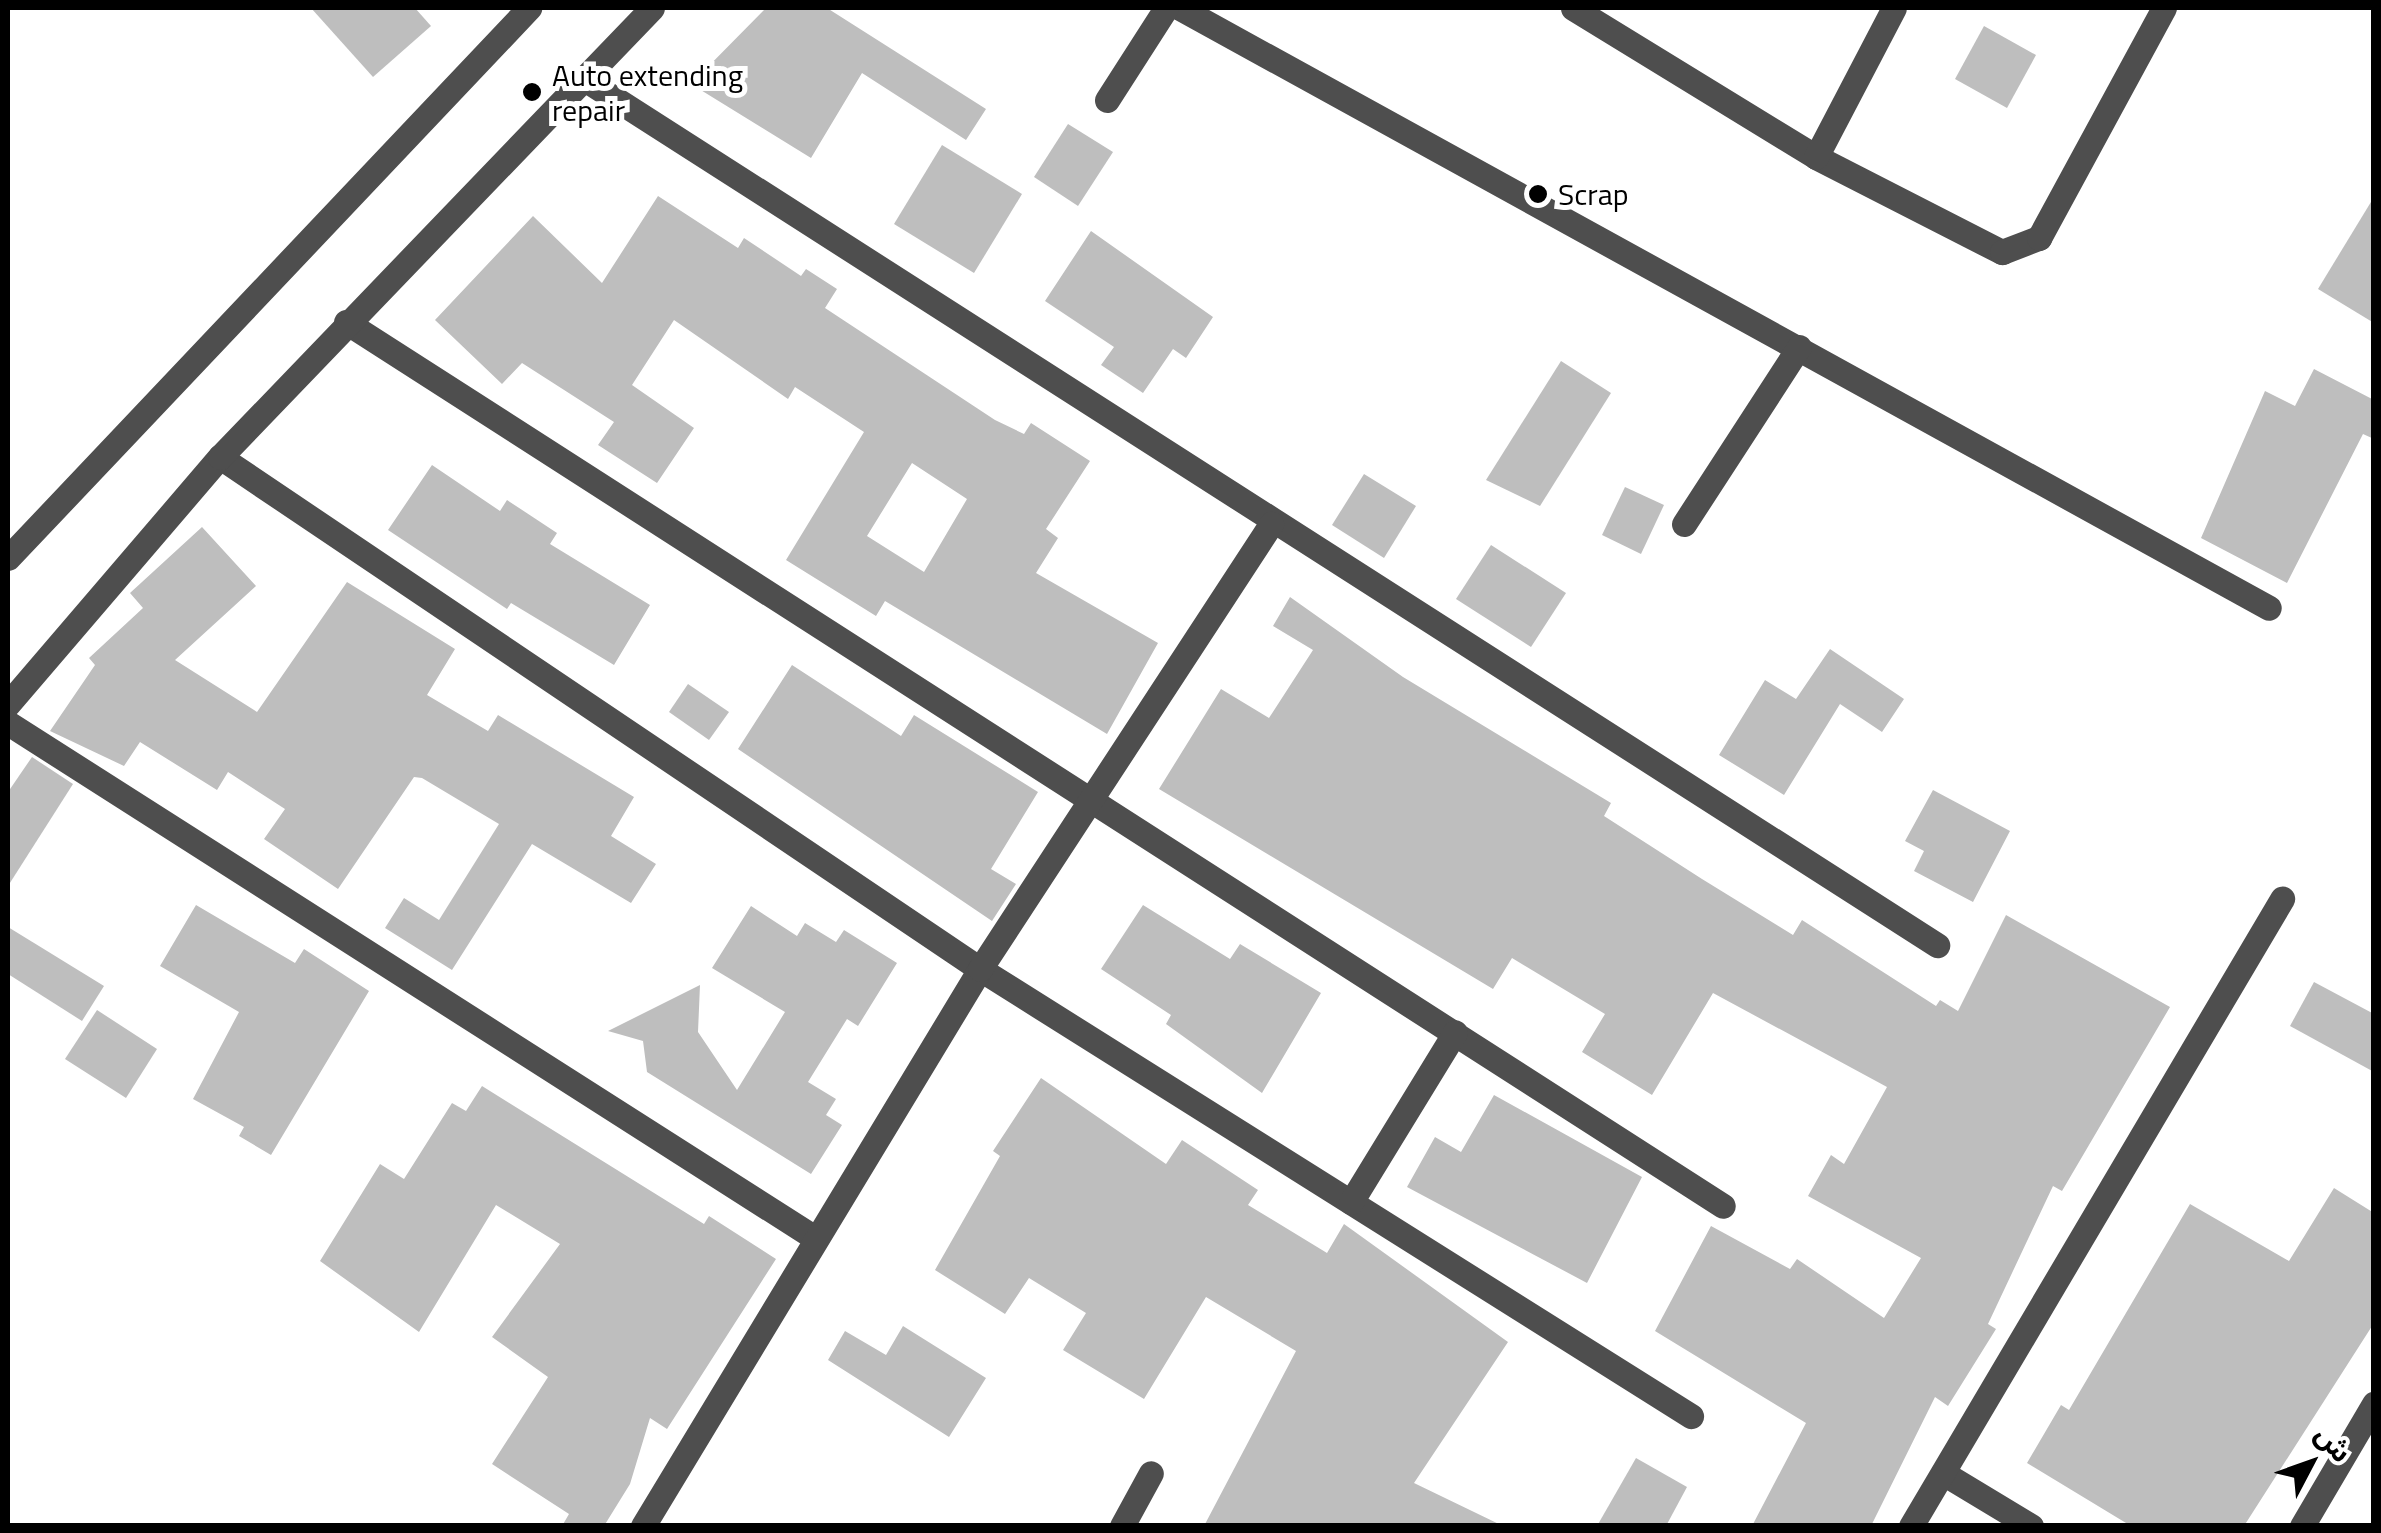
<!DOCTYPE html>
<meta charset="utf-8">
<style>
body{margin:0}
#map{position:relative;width:2381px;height:1533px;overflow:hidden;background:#fff;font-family:"Titillium Web","Noto Sans Arabic",sans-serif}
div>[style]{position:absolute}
.building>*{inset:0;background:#bebebe}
.minor>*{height:25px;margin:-12.5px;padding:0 12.5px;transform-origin:12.5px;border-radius:12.5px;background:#4e4e4e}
.dots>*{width:28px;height:28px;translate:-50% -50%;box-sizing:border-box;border:5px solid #fff;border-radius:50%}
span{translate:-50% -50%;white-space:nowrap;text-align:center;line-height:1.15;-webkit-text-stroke:10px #fff;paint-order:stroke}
.poi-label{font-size:30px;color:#000}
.left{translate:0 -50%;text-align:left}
.frame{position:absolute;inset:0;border:10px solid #000;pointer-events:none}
.north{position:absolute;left:2261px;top:1413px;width:100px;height:100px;-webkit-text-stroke:8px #fff;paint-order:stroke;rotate:49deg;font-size:28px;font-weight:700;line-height:40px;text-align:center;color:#000}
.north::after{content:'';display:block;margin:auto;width:35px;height:45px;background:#000;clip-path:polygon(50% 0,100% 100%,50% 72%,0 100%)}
</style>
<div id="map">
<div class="building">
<i style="clip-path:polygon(311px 8px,415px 8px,431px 26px,373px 77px)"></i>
<i style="clip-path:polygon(766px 8px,827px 8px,986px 109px,966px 140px,862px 73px,811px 158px,691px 84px)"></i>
<i style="clip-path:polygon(1984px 26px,2036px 55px,2007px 108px,1955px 79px)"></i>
<i style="clip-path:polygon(1068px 124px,1113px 152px,1078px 206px,1034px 177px)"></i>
<i style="clip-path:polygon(942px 145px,1022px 194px,974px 273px,894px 224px)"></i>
<i style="clip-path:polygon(evenodd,658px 196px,738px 248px,744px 238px,801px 276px,806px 269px,837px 289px,825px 308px,995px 420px,1024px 434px,1031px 423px,1090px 461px,1046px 529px,1058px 538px,1036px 573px,1158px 643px,1107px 734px,885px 601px,876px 616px,786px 560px,864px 432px,795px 387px,788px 399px,674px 320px,632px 385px,694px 428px,657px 483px,598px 445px,614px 422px,522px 363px,502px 384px,435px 320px,533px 216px,602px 283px,658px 196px,912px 463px,967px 499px,924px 572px,867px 536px,912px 463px)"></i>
<i style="clip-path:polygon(2374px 197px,2374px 323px,2318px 289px)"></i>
<i style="clip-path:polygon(1091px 231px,1213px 317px,1186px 358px,1173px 349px,1143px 393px,1101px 365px,1114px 347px,1045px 301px)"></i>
<i style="clip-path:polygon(1561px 361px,1611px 393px,1540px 506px,1486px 480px)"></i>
<i style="clip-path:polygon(2314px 369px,2374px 400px,2374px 439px,2363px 434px,2287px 583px,2201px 538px,2265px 391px,2295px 406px)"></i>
<i style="clip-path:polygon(432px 465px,500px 511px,507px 500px,557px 533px,550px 544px,650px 605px,614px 665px,511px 603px,507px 609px,388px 530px)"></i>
<i style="clip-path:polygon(1364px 474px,1416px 506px,1384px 558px,1332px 525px)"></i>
<i style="clip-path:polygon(1625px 487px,1664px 505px,1641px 554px,1602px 535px)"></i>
<i style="clip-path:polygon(202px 527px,256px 586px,175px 660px,257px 712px,347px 582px,455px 649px,427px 695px,488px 731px,498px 715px,634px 797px,611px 836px,656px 864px,631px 903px,532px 844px,452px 970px,385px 928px,404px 898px,439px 920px,499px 824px,422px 778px,414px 777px,338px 889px,264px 839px,285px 809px,228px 772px,217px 790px,140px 742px,124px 766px,50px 731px,95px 665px,89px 658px,143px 608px,130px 593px)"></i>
<i style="clip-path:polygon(1491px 545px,1566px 593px,1531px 647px,1456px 599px)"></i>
<i style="clip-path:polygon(1290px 597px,1403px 677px,1611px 803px,1604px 816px,1702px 879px,1793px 935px,1802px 920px,1936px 1006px,1940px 1000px,1958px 1011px,2006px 915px,2170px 1007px,2062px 1191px,2053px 1186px,1988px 1324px,1996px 1329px,1948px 1406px,1935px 1397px,1871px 1526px,1752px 1526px,1806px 1423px,1655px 1331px,1711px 1226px,1790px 1269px,1797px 1259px,1884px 1318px,1921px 1258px,1808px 1196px,1831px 1155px,1844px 1164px,1887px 1087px,1713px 993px,1652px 1095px,1582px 1052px,1605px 1014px,1512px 958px,1493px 989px,1159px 789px,1221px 689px,1269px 718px,1313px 650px,1273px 626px)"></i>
<i style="clip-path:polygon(1830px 649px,1904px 699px,1882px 732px,1840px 704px,1784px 795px,1719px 755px,1765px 680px,1796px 699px)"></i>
<i style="clip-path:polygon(792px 665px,901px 736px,914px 715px,1038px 792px,991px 869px,1016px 884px,992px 921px,738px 749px)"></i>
<i style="clip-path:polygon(688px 684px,729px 712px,709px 740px,669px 712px)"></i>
<i style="clip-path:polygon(32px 757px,73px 784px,8px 886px,8px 792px)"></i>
<i style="clip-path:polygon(1933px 790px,2010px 831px,1973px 902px,1914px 871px,1924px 851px,1905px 841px)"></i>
<i style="clip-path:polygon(196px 905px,295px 963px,304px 949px,369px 991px,271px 1155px,239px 1136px,244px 1127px,193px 1099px,239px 1012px,160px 966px)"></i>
<i style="clip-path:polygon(1143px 905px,1230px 959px,1240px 944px,1321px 993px,1262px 1093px,1166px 1024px,1171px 1015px,1101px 969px)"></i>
<i style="clip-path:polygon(751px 906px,797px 936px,805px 923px,836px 942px,844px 930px,897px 963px,858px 1026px,847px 1019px,808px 1082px,836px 1099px,826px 1115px,842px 1125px,811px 1174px,647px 1072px,643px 1041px,608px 1031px,700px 985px,698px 1032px,737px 1090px,785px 1012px,712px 968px)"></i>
<i style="clip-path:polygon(8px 927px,104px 986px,82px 1021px,8px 974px)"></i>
<i style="clip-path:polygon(2314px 982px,2374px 1014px,2374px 1072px,2290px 1026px)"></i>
<i style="clip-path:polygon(97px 1010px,157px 1049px,126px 1098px,65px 1059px)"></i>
<i style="clip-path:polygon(1041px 1078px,1166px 1164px,1182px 1140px,1258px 1190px,1248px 1205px,1327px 1253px,1344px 1224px,1508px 1342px,1414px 1483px,1503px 1526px,1204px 1526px,1296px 1351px,1206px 1297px,1144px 1399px,1063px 1350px,1086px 1313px,1029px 1278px,1005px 1314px,935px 1270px,1000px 1156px,993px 1151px)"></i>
<i style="clip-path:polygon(482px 1086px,704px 1224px,709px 1216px,776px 1259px,667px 1429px,650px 1418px,630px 1484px,604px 1526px,562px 1526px,569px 1514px,492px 1464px,548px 1377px,492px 1337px,560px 1244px,496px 1205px,419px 1332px,320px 1261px,380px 1164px,404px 1179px,452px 1103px,466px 1111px)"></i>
<i style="clip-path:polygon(1494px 1095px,1642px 1177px,1587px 1283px,1407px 1187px,1435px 1137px,1461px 1152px)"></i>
<i style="clip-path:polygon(2334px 1188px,2374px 1213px,2374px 1323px,2244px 1526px,2131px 1526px,2027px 1463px,2061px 1405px,2069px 1410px,2190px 1204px,2289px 1261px)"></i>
<i style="clip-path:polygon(903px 1326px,986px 1378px,949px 1437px,828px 1360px,845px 1331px,886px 1355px)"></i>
<i style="clip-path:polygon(1636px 1458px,1687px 1487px,1666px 1526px,1597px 1526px)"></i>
</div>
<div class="minor">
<i style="left:1180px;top:8px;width:1243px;rotate:28.85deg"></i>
<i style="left:1573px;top:8px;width:285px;rotate:31.5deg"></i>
<i style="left:1816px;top:157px;width:209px;rotate:27.1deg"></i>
<i style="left:2002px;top:252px;width:40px;rotate:-21deg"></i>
<i style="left:2039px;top:238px;width:262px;rotate:-61.5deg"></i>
<i style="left:589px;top:82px;width:1601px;rotate:32.63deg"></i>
<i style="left:1107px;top:100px;width:109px;rotate:-57.3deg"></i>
<i style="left:1816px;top:157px;width:168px;rotate:-62.4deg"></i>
<i style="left:346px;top:322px;width:1636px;rotate:32.7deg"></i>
<i style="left:220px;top:457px;width:916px;rotate:33.97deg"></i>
<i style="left:980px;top:969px;width:840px;rotate:32.16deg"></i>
<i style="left:1684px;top:524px;width:211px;rotate:-57deg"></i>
<i style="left:8px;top:558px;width:758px;rotate:-46.55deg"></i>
<i style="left:8px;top:704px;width:326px;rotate:-49.4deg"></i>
<i style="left:220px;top:457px;width:623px;rotate:-46.11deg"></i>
<i style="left:8px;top:723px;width:957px;rotate:32.54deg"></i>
<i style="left:1351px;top:1202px;width:199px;rotate:-58.5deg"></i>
<i style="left:1943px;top:1473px;width:103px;rotate:31.1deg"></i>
<i style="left:643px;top:1526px;width:651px;rotate:-58.82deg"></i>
<i style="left:980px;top:969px;width:532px;rotate:-56.82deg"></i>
<i style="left:1122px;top:1526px;width:60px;rotate:-61.3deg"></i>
<i style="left:1911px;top:1526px;width:729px;rotate:-59.39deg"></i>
<i style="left:2302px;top:1526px;width:142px;rotate:-59.5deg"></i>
</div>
<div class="dots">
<i style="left:532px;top:92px;background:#000"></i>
<i style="left:1538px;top:194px;background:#000"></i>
</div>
<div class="poi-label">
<span class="left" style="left:552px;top:92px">Auto extending<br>repair</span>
<span class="left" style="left:1558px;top:194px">Scrap</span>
</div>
<div class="frame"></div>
<div class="north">ش</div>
</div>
